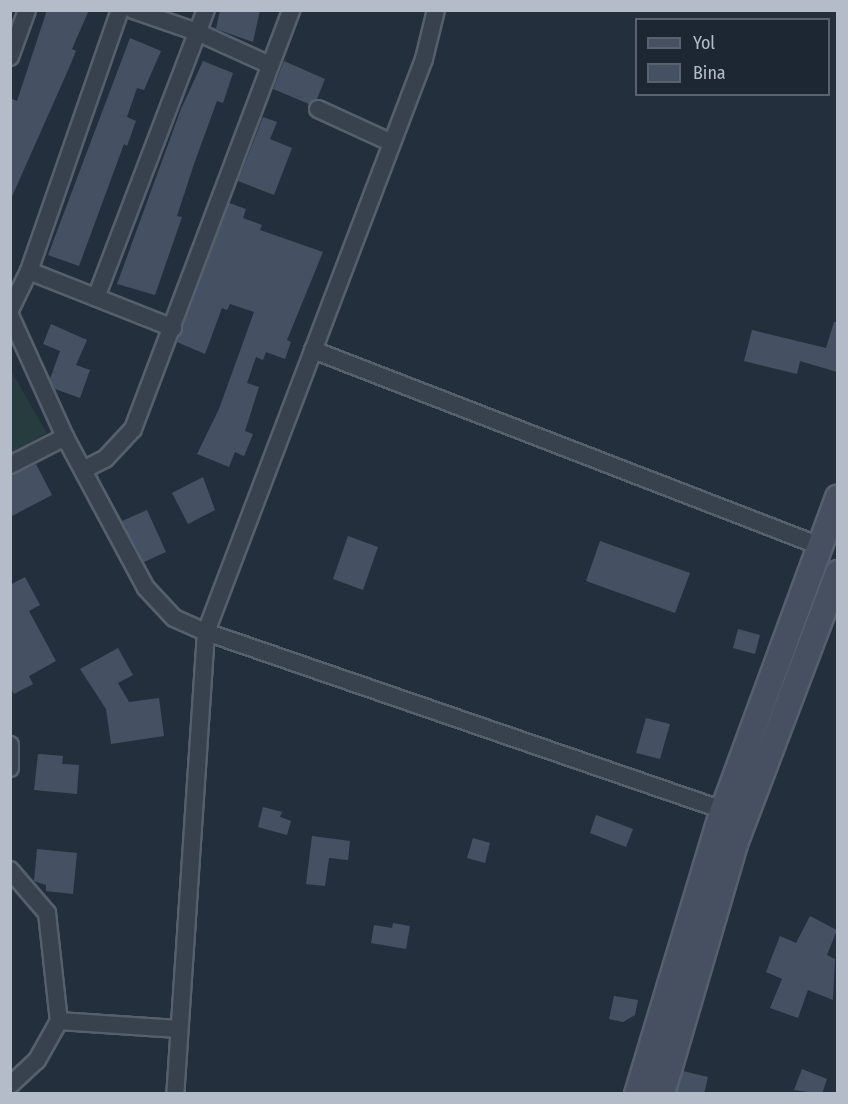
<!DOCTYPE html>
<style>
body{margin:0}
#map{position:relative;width:848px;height:1104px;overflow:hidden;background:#242f3e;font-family:"Fira Sans Condensed",sans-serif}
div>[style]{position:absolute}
.green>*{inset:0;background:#263c3f}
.building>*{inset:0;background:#455162}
.roads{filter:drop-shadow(2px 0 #565f6c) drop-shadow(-2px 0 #565f6c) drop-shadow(0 2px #565f6c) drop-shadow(0 -2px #565f6c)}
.minor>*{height:16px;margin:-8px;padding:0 8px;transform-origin:8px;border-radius:8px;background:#38414e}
.secondary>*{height:24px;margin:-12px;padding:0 12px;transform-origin:12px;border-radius:12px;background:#465061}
span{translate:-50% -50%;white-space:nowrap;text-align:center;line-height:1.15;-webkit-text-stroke:4.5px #1d2633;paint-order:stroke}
.frame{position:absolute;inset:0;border:12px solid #b4bcc9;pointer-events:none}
.legend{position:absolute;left:635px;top:18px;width:195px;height:78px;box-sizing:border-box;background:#1d2633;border:2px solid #59626f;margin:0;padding:8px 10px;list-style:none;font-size:18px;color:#b4bcc9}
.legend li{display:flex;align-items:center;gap:12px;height:30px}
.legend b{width:30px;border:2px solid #59626f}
</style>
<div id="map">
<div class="green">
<i style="clip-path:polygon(11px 371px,47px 433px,11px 454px,10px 454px)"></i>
</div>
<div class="building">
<i style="clip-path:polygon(47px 10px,89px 10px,72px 49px,76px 51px,69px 68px,10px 201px,10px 98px,17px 101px)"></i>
<i style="clip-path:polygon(220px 10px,260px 10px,253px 42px,216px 29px)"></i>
<i style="clip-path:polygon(130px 38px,161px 51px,144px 90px,137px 88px,127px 117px,136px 121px,127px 146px,124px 144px,79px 266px,48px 255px)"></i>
<i style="clip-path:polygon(203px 61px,233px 73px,223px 103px,217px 101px,194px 164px,177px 216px,182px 217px,155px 295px,117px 284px,181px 109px)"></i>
<i style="clip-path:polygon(284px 61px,325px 79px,317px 99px,309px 104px,273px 89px)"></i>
<i style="clip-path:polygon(263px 117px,277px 122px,270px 139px,292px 148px,274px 195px,238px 181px)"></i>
<i style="clip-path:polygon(229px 203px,246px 209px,243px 218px,262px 225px,260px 230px,323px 252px,287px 340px,291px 342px,285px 359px,266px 352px,263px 360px,256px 357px,247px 383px,259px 387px,245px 431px,253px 434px,244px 456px,235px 452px,229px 467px,197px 454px,219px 409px,254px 312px,230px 304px,227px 310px,222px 308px,205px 354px,177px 342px)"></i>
<i style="clip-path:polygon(834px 322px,837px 322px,837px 372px,800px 361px,797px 374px,744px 361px,752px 330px,826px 348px)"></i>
<i style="clip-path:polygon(51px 324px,87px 340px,76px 365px,90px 370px,80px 398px,55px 389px,50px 379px,60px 351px,43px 344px)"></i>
<i style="clip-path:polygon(36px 464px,52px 495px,10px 517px,10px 476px)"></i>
<i style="clip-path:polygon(203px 477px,215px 510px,188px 524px,172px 493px)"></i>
<i style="clip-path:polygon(147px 510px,166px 552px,144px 562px,122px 521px)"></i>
<i style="clip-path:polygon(348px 536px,378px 547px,363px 590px,333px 579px)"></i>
<i style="clip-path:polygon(600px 541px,690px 573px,675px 613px,586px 581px)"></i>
<i style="clip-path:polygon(25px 577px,40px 605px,29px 611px,56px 661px,29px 676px,33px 684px,14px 694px,10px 687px,10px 585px)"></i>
<i style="clip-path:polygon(738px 629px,760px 635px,755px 654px,733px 648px)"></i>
<i style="clip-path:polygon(118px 648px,133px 675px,118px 683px,129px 702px,159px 698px,164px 736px,111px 744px,106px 709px,80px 669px)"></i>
<i style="clip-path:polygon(646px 718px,670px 724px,660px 759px,636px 753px)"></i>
<i style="clip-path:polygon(38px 754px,63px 756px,62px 764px,79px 765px,77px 794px,34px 790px)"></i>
<i style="clip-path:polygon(263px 807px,282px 812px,280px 817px,291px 821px,287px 835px,258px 827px)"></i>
<i style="clip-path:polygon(596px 815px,633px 829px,626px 847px,590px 833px)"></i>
<i style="clip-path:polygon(312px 836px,350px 841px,348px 860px,329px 858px,325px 886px,306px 884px)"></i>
<i style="clip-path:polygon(473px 838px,490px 843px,485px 863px,467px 858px)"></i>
<i style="clip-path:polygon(37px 849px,77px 853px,73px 894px,46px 891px,46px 885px,34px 881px)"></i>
<i style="clip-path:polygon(810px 916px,837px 930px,827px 955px,835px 959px,833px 1000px,808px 990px,798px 1018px,770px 1008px,782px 979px,766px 972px,780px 936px,796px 943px)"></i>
<i style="clip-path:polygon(393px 923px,410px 926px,406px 949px,371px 943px,374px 925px,392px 928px)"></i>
<i style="clip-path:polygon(614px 996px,638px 1000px,635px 1015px,623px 1022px,609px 1019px)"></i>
<i style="clip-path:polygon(802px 1069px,827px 1079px,822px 1094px,794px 1090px)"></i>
<i style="clip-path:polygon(683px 1071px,708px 1077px,704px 1094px,677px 1094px)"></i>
</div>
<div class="roads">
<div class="minor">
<i style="left:133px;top:10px;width:68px;rotate:19deg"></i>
<i style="left:197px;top:32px;width:80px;rotate:24.3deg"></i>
<i style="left:436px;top:10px;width:50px;rotate:103.8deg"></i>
<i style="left:424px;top:59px;width:613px;rotate:110.83deg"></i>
<i style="left:206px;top:632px;width:547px;rotate:19deg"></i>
<i style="left:10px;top:57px;width:50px;rotate:-70.1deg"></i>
<i style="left:318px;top:109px;width:81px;rotate:24.7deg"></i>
<i style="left:29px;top:271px;width:155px;rotate:21.6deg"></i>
<i style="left:97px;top:295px;width:305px;rotate:-69.1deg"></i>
<i style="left:10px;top:310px;width:43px;rotate:-64deg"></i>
<i style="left:29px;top:271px;width:276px;rotate:-70.8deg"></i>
<i style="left:10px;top:315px;width:134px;rotate:65.7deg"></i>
<i style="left:65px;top:437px;width:171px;rotate:61.8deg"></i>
<i style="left:146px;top:588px;width:41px;rotate:47deg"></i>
<i style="left:174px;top:618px;width:35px;rotate:24deg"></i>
<i style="left:206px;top:632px;width:463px;rotate:93.8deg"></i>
<i style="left:313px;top:350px;width:544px;rotate:21.14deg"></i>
<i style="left:10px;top:465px;width:62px;rotate:-27deg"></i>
<i style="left:83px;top:470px;width:25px;rotate:-27deg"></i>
<i style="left:105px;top:459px;width:41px;rotate:-47deg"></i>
<i style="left:133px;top:429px;width:448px;rotate:-69.3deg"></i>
<i style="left:10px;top:745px;width:23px;rotate:90deg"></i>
<i style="left:10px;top:870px;width:57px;rotate:49.3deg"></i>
<i style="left:47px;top:913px;width:109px;rotate:83.7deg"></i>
<i style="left:59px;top:1021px;width:45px;rotate:119.4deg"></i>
<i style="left:37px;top:1060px;width:37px;rotate:137deg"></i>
<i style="left:59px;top:1021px;width:119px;rotate:3.8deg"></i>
</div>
<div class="secondary">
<i style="left:637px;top:1094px;width:297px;rotate:-73.2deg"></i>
<i style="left:723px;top:810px;width:333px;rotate:-69.8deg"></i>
<i style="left:662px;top:1094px;width:260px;rotate:-73.7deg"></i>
<i style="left:735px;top:844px;width:290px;rotate:-69.2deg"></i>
</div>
</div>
<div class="frame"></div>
<ul class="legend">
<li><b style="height:8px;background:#465061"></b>Yol</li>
<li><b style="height:16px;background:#455162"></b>Bina</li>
</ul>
</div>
